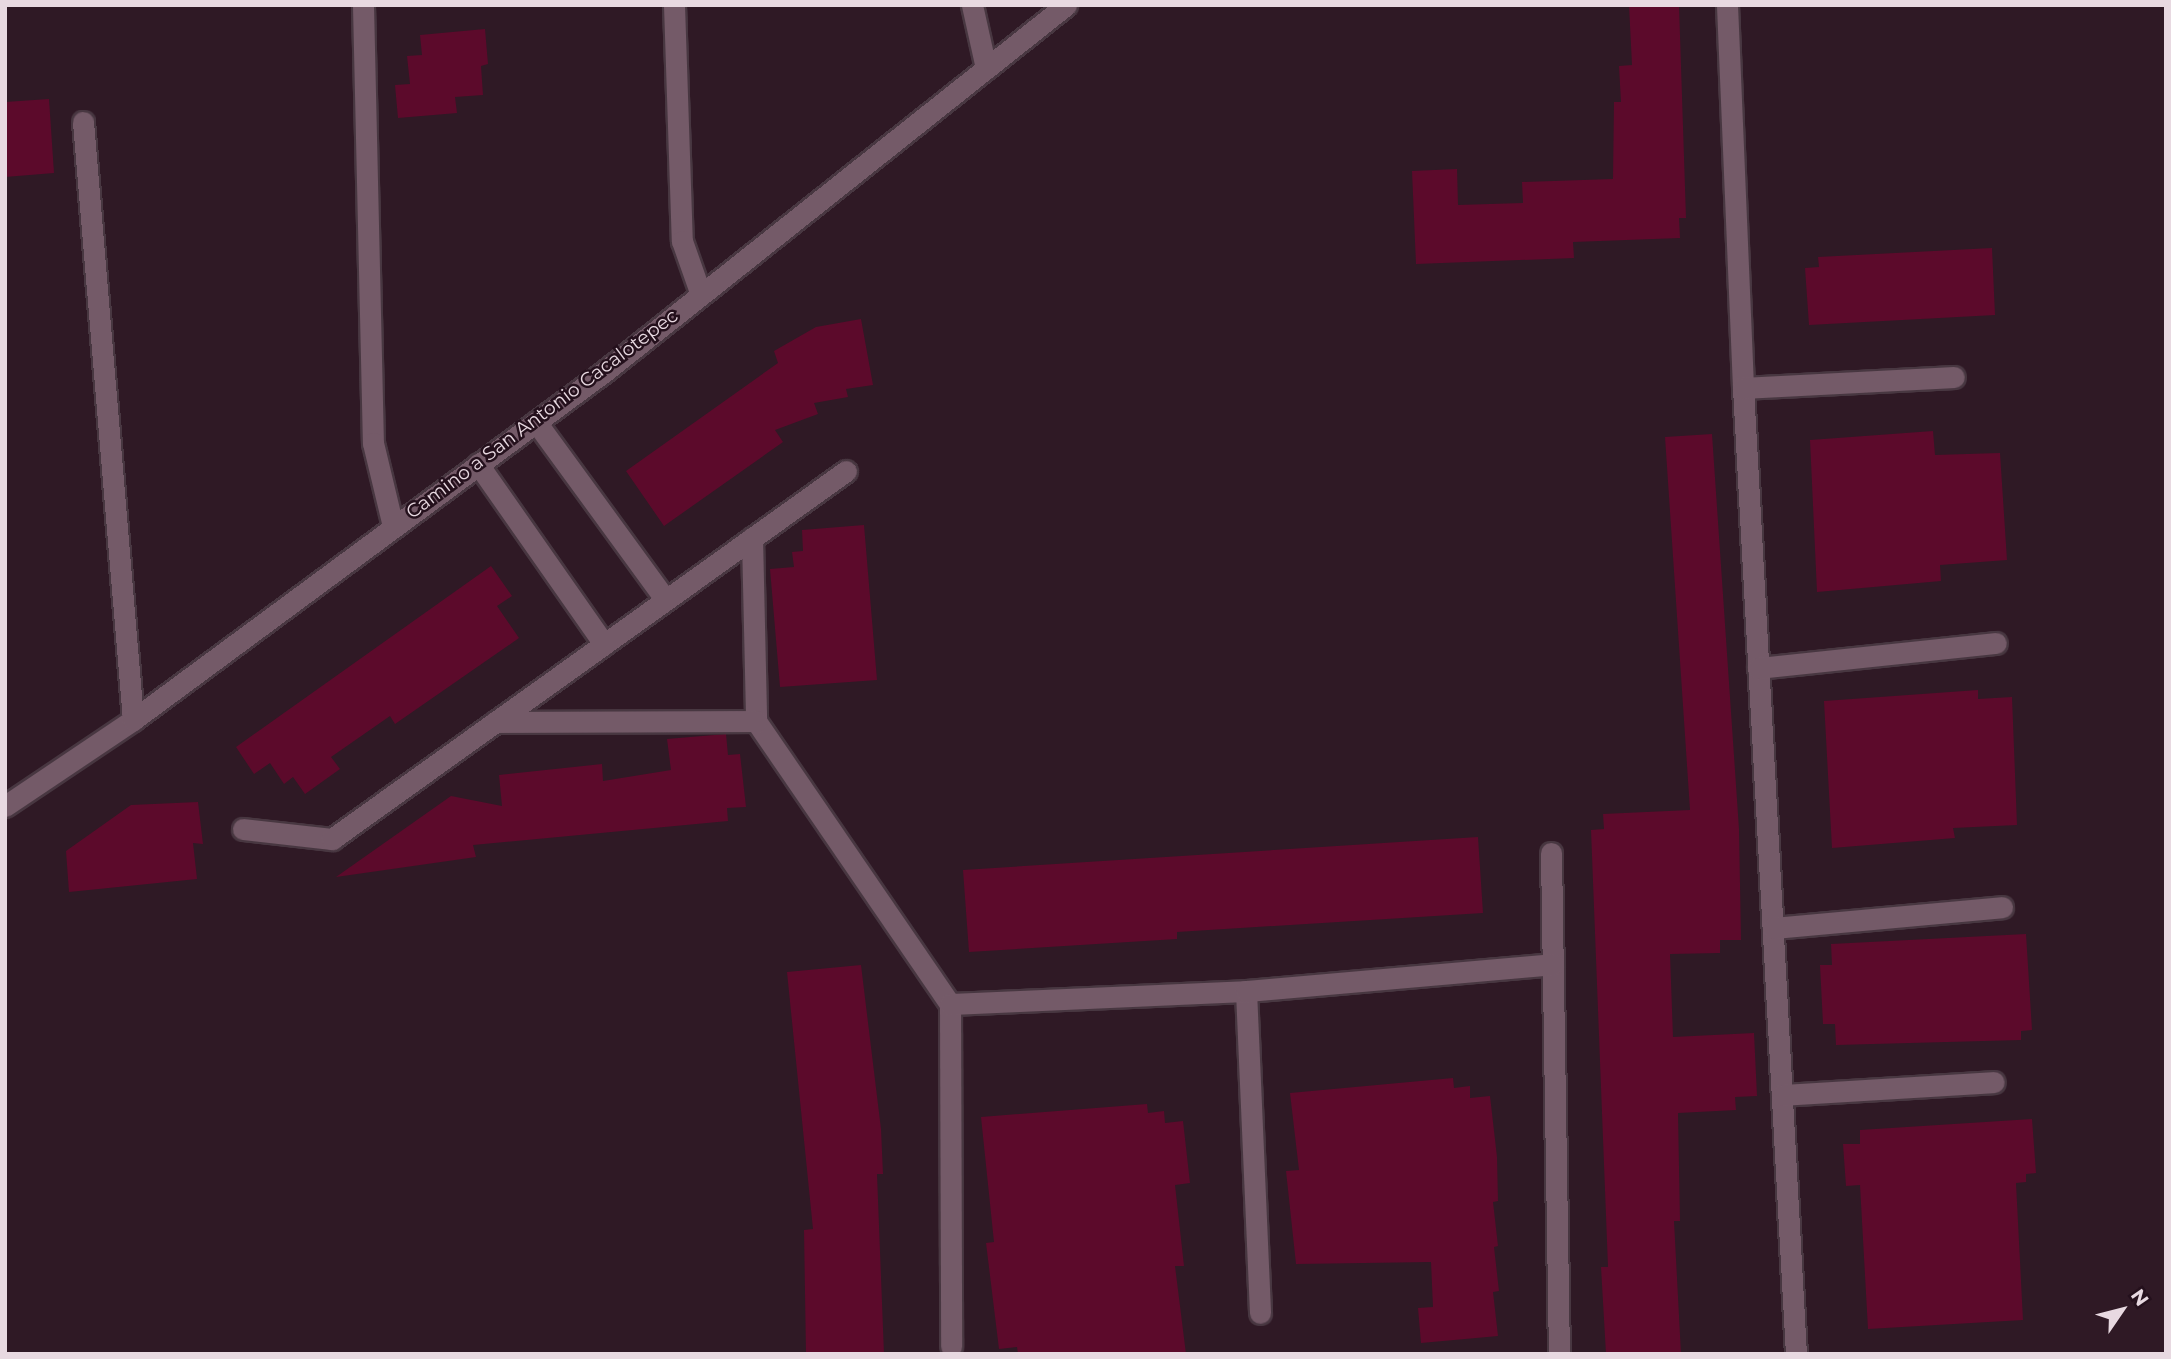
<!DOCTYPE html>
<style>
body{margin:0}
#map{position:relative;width:2171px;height:1359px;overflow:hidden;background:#2f1925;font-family:Montserrat,sans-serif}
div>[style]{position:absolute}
.building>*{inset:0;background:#5c0a2b}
.roads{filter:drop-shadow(2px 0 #483741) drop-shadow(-2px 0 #483741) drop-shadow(0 2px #483741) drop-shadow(0 -2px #483741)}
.minor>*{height:21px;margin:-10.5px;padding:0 10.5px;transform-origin:10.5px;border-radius:10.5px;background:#745a68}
span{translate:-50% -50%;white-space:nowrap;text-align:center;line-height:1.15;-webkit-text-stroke:5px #24101c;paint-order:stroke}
.street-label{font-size:19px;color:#e8d9e1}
.frame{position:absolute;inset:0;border:7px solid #e8d9e1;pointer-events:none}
.north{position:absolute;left:2087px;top:1275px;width:70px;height:70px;-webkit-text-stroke:5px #24101c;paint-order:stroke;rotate:55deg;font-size:19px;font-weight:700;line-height:28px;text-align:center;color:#e8d9e1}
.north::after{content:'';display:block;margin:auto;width:24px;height:32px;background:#e8d9e1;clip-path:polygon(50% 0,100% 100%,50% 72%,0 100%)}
</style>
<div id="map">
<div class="building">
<i style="clip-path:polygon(1629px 5px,1679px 5px,1686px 218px,1679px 218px,1680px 238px,1573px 242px,1574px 258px,1416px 264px,1412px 171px,1457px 169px,1458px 205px,1523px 203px,1522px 182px,1613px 179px,1614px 102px,1621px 102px,1619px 66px,1632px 65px)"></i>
<i style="clip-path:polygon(485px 29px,488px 64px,481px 66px,483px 95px,455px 97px,457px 113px,398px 118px,395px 85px,410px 84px,407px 56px,422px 55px,420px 35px)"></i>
<i style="clip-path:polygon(49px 99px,54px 173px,5px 177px,5px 102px)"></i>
<i style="clip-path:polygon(1992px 248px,1995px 315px,1809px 325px,1805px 268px,1819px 267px,1818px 257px)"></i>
<i style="clip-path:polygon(861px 319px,873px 385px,846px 389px,848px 397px,814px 403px,818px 414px,775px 430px,783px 442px,664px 526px,626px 471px,778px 363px,774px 351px,816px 327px)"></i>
<i style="clip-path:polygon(1933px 431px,1935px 455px,2000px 453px,2007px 560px,1940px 565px,1941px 581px,1817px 592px,1810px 440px)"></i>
<i style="clip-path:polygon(1712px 434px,1739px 829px,1741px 940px,1720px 940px,1720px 953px,1670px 954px,1673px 1037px,1754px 1033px,1757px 1096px,1735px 1097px,1736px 1110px,1678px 1113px,1680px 1221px,1674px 1221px,1681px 1354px,1606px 1354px,1601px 1267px,1608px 1267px,1591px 830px,1604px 829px,1603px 814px,1690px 810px,1665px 437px)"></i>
<i style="clip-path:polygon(864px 525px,877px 680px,780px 687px,770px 569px,794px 567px,792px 552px,803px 551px,802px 530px)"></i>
<i style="clip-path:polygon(491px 566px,512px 596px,497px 606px,519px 638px,395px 724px,390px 716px,331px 757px,340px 769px,305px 794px,293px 777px,284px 784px,270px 763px,254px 774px,236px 747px)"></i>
<i style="clip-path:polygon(1978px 690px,1978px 699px,2012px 697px,2017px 825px,1953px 828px,1955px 838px,1832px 848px,1824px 701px)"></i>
<i style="clip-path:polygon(726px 734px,728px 755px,740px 754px,746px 807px,727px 808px,728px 821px,473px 845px,476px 857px,336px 877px,451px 796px,502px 806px,499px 775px,602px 764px,603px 781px,671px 770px,667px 739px)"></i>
<i style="clip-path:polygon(198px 802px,203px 844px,193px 843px,197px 879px,69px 892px,66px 851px,131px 805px)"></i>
<i style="clip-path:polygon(1478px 837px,1483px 913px,1177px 932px,1177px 939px,969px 952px,963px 870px)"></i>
<i style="clip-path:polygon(2026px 934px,2032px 1030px,2021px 1031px,2021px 1040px,1836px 1045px,1835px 1024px,1823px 1024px,1820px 965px,1832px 965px,1831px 944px)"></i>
<i style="clip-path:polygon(861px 965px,881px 1129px,883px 1174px,877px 1174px,884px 1354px,806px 1354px,804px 1230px,813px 1229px,787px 972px)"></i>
<i style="clip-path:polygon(1453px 1078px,1454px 1088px,1470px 1086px,1470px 1098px,1490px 1096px,1497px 1157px,1498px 1201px,1493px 1202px,1498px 1246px,1494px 1247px,1499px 1291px,1493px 1292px,1498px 1336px,1421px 1343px,1418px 1308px,1433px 1307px,1431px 1262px,1296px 1264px,1286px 1171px,1299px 1170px,1290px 1093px)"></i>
<i style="clip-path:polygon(1147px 1104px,1148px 1113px,1164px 1111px,1165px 1123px,1183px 1121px,1190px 1183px,1175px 1185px,1184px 1266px,1175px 1266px,1186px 1354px,1018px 1354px,1017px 1347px,999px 1349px,986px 1243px,994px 1242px,981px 1117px)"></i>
<i style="clip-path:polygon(2032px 1119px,2036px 1173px,2026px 1174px,2026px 1182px,2016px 1183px,2023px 1320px,1868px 1329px,1860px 1185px,1846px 1186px,1843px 1144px,1860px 1144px,1860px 1130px)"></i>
</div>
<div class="roads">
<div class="minor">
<i style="left:363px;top:5px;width:438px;rotate:88.7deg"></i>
<i style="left:373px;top:443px;width:85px;rotate:76.5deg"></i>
<i style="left:674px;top:5px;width:236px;rotate:88.1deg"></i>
<i style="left:682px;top:241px;width:57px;rotate:70.6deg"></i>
<i style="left:972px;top:5px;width:65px;rotate:77.5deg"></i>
<i style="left:1727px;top:5px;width:383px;rotate:87.6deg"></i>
<i style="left:1743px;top:388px;width:967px;rotate:86.86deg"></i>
<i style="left:83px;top:122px;width:600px;rotate:85.22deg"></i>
<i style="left:1743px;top:388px;width:211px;rotate:-3deg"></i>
<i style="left:536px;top:422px;width:220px;rotate:53.9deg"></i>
<i style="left:478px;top:464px;width:220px;rotate:55deg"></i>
<i style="left:752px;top:538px;width:183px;rotate:88.7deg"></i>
<i style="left:756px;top:721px;width:343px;rotate:55.6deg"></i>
<i style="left:950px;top:1004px;width:342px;rotate:89.8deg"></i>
<i style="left:1758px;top:668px;width:239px;rotate:-6deg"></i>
<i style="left:495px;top:722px;width:261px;rotate:-0.2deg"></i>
<i style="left:5px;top:806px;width:154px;rotate:-33.9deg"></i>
<i style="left:133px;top:720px;width:586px;rotate:-36.46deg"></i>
<i style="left:604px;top:372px;width:590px;rotate:-38.46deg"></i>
<i style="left:243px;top:829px;width:90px;rotate:6.4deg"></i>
<i style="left:332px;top:839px;width:632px;rotate:-35.6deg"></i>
<i style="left:1551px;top:853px;width:501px;rotate:89.09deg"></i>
<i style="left:1773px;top:928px;width:230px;rotate:-5.2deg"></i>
<i style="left:1246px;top:991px;width:322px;rotate:87.5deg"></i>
<i style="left:950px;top:1004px;width:296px;rotate:-2.5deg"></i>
<i style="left:1246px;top:991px;width:308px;rotate:-5deg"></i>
<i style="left:1782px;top:1095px;width:212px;rotate:-3.5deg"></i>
</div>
</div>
<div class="street-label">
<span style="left:542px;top:414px;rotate:-37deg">Camino a San Antonio Cacalotepec</span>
</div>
<div class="frame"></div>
<div class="north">N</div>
</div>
